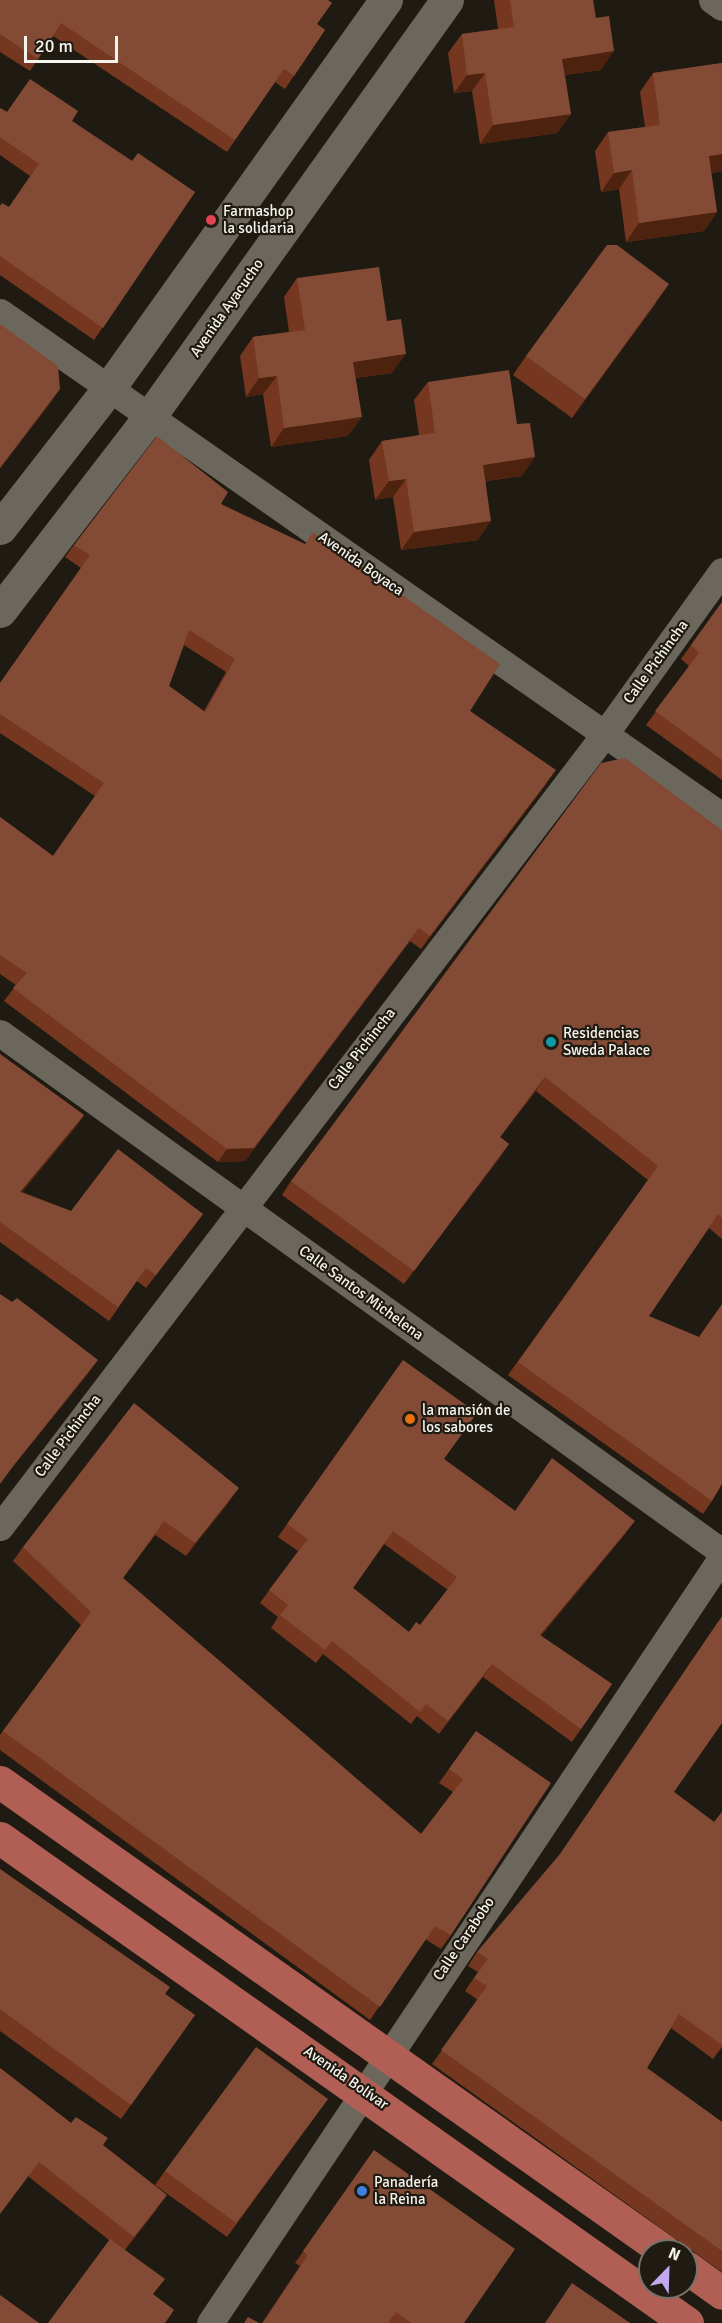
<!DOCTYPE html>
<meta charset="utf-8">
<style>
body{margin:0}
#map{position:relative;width:722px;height:2323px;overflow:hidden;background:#201b12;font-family:Signika,sans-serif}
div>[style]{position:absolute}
.minor>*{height:27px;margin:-13.5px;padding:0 13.5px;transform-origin:13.5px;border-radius:13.5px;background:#6c675c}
.tertiary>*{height:33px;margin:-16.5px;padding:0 16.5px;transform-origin:16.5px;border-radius:16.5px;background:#6c675c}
.primary>*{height:33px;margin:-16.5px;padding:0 16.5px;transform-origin:16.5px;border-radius:16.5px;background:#b15f55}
.wall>*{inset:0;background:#75371f}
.shaded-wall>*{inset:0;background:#4d2310}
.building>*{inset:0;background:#834b35}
.dots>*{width:16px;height:16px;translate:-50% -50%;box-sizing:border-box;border:3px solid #201b12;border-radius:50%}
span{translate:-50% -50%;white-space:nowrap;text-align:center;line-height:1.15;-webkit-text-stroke:4.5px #201b12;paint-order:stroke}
.poi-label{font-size:15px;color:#f6f3ed}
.left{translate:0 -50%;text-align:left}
.street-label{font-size:15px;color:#f6f3ed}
.north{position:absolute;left:638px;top:2239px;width:60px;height:60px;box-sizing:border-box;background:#201b12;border:2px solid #76716a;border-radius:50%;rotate:23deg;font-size:16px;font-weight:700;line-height:24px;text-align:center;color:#f6f3ed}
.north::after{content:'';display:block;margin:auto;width:21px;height:27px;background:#c4a7f1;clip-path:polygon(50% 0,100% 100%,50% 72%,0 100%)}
.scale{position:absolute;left:24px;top:36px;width:94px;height:27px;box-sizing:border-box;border:3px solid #f6f3ed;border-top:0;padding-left:8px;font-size:18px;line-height:21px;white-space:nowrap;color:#f6f3ed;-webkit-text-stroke:4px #201b12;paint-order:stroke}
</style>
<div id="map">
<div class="minor">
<i style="left:712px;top:0;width:12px;rotate:35deg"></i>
<i style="left:0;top:312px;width:881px;rotate:34.92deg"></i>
<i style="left:0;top:1033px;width:889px;rotate:35.71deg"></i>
<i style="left:0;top:1527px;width:996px;rotate:-52.67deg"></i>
<i style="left:604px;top:735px;width:202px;rotate:-54.3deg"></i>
<i style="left:210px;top:2323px;width:921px;rotate:-56.24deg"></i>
</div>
<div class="tertiary">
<i style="left:0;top:528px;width:177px;rotate:-52.1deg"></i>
<i style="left:109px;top:388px;width:477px;rotate:-54.5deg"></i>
<i style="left:0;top:611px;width:246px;rotate:-52.4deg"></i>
<i style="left:150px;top:416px;width:511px;rotate:-54.48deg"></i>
</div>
<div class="primary">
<i style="left:0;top:1782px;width:813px;rotate:35.23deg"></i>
<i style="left:0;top:1838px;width:841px;rotate:35.22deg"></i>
<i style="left:686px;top:2267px;width:44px;rotate:35.8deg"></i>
</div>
<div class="wall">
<i style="clip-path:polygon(0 0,317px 24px,325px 30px,285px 89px,275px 82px,227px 152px,53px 36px,30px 71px,0 52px)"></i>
<i style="clip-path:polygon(494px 0,593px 0,601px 70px,565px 75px,571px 114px,557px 133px,480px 144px,472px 91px,454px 93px,448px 53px,462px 34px,498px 29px)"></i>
<i style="clip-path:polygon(722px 63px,722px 171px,711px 173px,717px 212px,704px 231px,626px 242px,619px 189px,601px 192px,595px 151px,608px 132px,645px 127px,640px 92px,653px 73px)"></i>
<i style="clip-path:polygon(0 108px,7px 112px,72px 121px,132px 161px,195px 192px,94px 340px,0 275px,0 206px,9px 207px,30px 176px,0 155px)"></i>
<i style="clip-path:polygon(297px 278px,392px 373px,356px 378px,348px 436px,271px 447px,263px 394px,246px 397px,240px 356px,253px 337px,289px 332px,284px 297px)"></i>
<i style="clip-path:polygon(656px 303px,572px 418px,513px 375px,526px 356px)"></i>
<i style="clip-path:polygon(428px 382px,522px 476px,486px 481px,478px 540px,401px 550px,393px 497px,375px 500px,369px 460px,382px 441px,419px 435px,414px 400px)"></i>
<i style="clip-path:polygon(evenodd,221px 504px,470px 711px,547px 783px,421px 949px,410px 941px,245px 1161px,218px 1162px,4px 1001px,16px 985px,0 974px,0 817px,53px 856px,95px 796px,0 733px,0 683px,81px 568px,65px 557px,74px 545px,221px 504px,184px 645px,226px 672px,204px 711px,169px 686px,184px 645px)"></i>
<i style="clip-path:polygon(722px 602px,722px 780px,646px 725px,689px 666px,681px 659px)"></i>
<i style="clip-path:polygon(722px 830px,722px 1239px,709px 1228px,649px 1316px,712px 1501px,703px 1514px,508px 1375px,648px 1180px,536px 1091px,500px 1137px,509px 1144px,404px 1284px,282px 1195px,291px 1181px)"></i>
<i style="clip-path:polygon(0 1054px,84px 1115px,75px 1128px,22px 1192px,71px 1211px,203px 1214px,146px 1288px,137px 1281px,109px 1321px,0 1242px)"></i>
<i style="clip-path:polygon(evenodd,403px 1360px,444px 1459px,515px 1511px,626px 1533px,541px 1636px,612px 1684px,572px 1742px,483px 1677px,439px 1734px,417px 1716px,411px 1724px,323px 1654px,316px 1663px,271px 1628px,278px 1617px,260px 1603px,298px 1551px,278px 1537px,403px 1360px,384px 1544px,448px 1590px,420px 1625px,409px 1632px,353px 1588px,384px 1544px)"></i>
<i style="clip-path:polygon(229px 1502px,186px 1556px,155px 1535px,123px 1578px,421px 1834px,453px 1792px,439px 1783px,476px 1731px,451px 1935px,441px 1949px,425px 1939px,370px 2020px,0 1750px,0 1735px,81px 1625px,13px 1561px,23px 1547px)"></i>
<i style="clip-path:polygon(674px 1792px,714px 1822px,722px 1812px,722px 2047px,713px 2059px,671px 2028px,647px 2068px,722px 2122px,722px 2272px,432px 2064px,478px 2000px,465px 1991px,478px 1972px,468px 1966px,477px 1952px)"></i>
<i style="clip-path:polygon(0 1869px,165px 1994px,195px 2015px,121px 2119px,0 2031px)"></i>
<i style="clip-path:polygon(0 2068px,71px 2123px,103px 2145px,157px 2209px,125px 2250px,154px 2294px,109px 2240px,29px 2177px)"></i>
<i style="clip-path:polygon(328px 2099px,227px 2237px,155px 2185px,165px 2171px)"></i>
<i style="clip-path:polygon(374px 2150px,464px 2323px,262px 2323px,300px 2266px,295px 2263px)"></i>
</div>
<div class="shaded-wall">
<i style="clip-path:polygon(614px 51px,601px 70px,549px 77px,562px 59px)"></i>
<i style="clip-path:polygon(485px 73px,472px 91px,454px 93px,467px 75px)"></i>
<i style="clip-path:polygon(571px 114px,557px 133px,480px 144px,493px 125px)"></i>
<i style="clip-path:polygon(722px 154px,722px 171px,695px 175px,709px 156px)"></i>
<i style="clip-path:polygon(632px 170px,619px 189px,601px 192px,614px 173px)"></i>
<i style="clip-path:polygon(717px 212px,704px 231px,626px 242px,639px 223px)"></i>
<i style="clip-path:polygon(669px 284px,656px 303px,572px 418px,585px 399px)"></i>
<i style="clip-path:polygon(406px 354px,392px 373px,340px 380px,353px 362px)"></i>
<i style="clip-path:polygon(277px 376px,263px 394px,246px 397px,259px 378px)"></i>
<i style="clip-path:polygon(60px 389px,50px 404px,0 469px,0 468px)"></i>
<i style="clip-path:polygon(362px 417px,348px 436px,271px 447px,284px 428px)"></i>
<i style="clip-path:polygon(535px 457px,522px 476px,470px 483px,483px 465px)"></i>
<i style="clip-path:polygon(406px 479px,393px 497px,375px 500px,389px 481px)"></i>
<i style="clip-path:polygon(491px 521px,478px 540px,401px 550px,414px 532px)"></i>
<i style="clip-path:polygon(556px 770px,547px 783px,421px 949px,430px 936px)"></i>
<i style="clip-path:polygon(419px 928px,245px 1161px,218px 1162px,227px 1149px)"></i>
<i style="clip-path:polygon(545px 1077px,536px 1091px,490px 1150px,500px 1137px)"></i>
<i style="clip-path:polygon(84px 1115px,75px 1128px,11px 1205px,20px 1192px)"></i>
<i style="clip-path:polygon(509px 1144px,500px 1158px,404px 1284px,414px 1271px)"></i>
<i style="clip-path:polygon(203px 1214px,194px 1227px,146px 1288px,156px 1275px)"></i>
<i style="clip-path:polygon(98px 1360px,89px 1373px,4px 1478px,14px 1465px)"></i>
<i style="clip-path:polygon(239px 1488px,229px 1502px,186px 1556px,195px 1543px)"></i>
<i style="clip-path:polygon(635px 1521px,626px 1533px,531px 1648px,540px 1635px)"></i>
<i style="clip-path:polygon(492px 1664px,483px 1677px,439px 1734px,448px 1721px)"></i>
<i style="clip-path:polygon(167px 2195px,157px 2209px,124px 2251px,134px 2237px)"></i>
</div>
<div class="building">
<i style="clip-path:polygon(0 0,328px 0,332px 3px,317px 24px,325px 30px,294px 76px,284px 69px,235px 140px,61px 23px,38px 59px,0 34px)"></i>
<i style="clip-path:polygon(510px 0,593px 0,596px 18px,609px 16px,614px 51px,562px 59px,571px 114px,493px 125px,485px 73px,467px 75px,462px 34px,514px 27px)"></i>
<i style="clip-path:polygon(722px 63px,722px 154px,709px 156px,717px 212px,639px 223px,632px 170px,614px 173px,608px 132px,660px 125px,653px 73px)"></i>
<i style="clip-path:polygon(30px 79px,78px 111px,72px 121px,132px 161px,138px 153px,195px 192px,103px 328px,0 256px,0 206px,2px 203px,9px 207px,39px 164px,0 137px,0 108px,7px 112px)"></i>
<i style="clip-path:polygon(607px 245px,617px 245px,669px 284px,585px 399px,526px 356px)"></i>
<i style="clip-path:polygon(379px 267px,387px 321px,401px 319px,406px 354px,353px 362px,362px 417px,284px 428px,277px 376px,259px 378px,253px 337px,305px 330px,297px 278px)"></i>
<i style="clip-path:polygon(0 324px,58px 366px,60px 389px,0 468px)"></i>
<i style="clip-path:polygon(509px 370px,517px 424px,530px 423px,535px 457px,483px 465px,491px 521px,414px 532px,406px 479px,389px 481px,382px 441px,435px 433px,428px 382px)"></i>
<i style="clip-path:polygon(evenodd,157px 436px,228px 492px,221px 504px,305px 544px,313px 532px,500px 664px,470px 711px,556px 770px,430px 936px,419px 928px,254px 1148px,227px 1149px,13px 988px,27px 973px,0 955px,0 817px,53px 856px,104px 783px,0 714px,0 683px,90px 555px,74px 545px,157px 436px,189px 630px,235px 659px,205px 712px,169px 686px,189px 630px)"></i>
<i style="clip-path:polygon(722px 602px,722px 760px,655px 711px,699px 653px,691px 645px)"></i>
<i style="clip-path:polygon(625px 758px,722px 830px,722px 1218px,718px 1214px,649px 1316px,699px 1337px,722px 1304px,722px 1484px,712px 1501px,518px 1362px,658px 1166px,545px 1077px,500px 1137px,509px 1144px,414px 1271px,291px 1181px,601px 763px)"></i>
<i style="clip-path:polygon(0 1054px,84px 1115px,20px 1192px,71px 1211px,118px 1149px,203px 1214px,156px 1275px,146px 1268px,118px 1307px,0 1222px)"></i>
<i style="clip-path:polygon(0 1294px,12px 1302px,17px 1298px,98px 1360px,14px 1465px,0 1484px)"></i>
<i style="clip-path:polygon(evenodd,403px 1360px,477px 1413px,444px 1459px,515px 1511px,552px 1458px,635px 1521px,540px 1635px,612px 1684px,581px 1729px,492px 1664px,448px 1721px,426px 1704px,420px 1712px,332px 1641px,325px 1650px,280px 1615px,288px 1605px,269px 1590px,308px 1539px,287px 1524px,403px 1360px,393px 1531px,457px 1577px,420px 1625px,416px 1622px,409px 1632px,353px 1588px,393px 1531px)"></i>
<i style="clip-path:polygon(134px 1403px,239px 1488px,195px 1543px,164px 1521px,123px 1578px,421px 1834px,463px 1779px,449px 1769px,476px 1731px,551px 1783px,451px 1935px,435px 1926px,380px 2007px,3px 1731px,91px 1612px,23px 1547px)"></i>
<i style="clip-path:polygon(722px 1616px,722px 1723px,674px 1792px,714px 1822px,722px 1812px,722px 2045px,679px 2014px,647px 2068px,722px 2122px,722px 2251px,441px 2050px,487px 1986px,474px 1978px,488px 1959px,477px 1952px,560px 1854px)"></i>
<i style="clip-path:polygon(0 1869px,170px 1987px,165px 1994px,195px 2015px,131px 2105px,0 2009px)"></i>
<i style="clip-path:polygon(256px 2047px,328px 2099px,236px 2223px,165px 2171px)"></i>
<i style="clip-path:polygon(0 2068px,71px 2123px,76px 2117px,108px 2138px,103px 2145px,167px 2195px,134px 2237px,39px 2162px,0 2214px)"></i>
<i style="clip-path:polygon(374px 2150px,515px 2249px,464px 2323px,411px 2323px,396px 2312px,388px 2323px,263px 2323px,308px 2255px,303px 2251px)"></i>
<i style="clip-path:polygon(110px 2239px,165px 2279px,153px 2294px,174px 2310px,165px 2323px,48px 2323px)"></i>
<i style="clip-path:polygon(572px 2283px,630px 2323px,545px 2323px)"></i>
<i style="clip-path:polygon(0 2295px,39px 2323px,0 2323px)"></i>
<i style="clip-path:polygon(248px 2317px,259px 2323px,244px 2323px)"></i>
</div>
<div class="dots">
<i style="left:211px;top:220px;background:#e0444e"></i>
<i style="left:551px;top:1042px;background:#0f9aa8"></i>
<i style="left:410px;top:1419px;background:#e8710a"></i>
<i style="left:362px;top:2191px;background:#3f7fe0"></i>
</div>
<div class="poi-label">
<span class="left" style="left:223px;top:220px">Farmashop<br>la solidaria</span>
<span class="left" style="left:563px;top:1042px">Residencias<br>Sweda Palace</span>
<span class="left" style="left:422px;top:1419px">la mansión de<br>los sabores</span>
<span class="left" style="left:374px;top:2191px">Panadería<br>la Reina</span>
</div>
<div class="street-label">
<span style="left:227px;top:308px;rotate:-55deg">Avenida Ayacucho</span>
<span style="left:361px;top:564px;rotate:35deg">Avenida Boyaca</span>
<span style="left:656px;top:662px;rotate:-54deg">Calle Pichincha</span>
<span style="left:362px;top:1049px;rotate:-52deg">Calle Pichincha</span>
<span style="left:361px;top:1293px;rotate:36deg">Calle Santos Michelena</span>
<span style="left:68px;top:1436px;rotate:-53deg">Calle Pichincha</span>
<span style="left:464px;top:1939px;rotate:-56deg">Calle Carabobo</span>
<span style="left:346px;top:2078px;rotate:35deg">Avenida Bolívar</span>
</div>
<div class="north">N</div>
<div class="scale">20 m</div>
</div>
